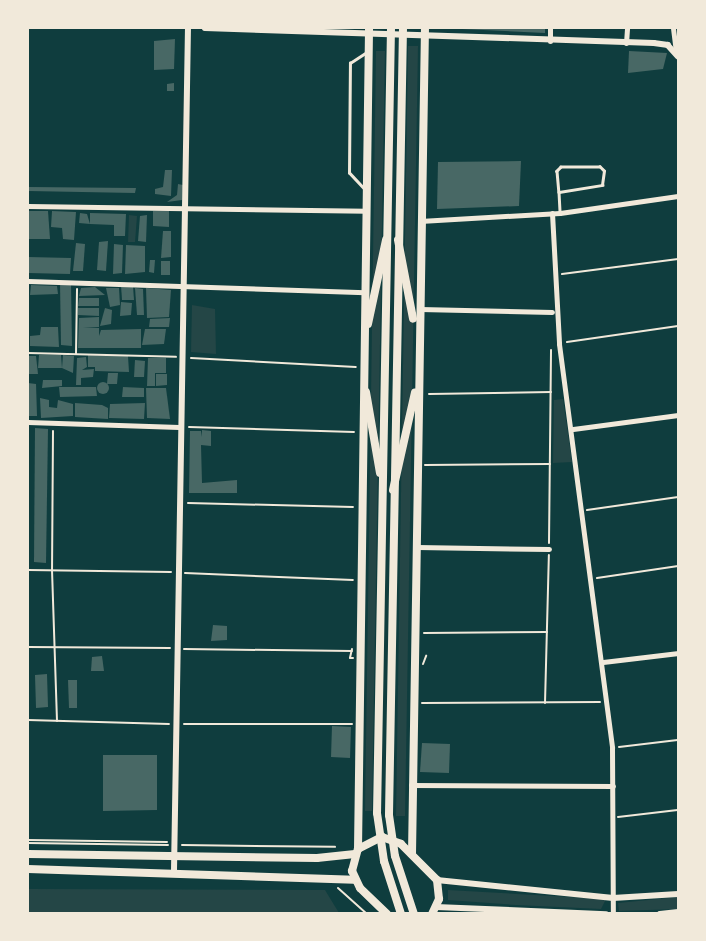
<!DOCTYPE html>
<style>
body{margin:0}
#map{position:relative;width:706px;height:941px;overflow:hidden;background:#0f3d3e;font-family:"Work Sans",sans-serif}
div>[style]{position:absolute}
.green>*{inset:0;background:#244646}
.building>*{inset:0;background:#486865}
.round{border-radius:50%}
.path>*{height:2px;margin:-1px;padding:0 1px;transform-origin:1px;border-radius:1px;background:#f1e9da}
.service>*{height:2.5px;margin:-1.25px;padding:0 1.25px;transform-origin:1.25px;border-radius:1.25px;background:#f1e9da}
.minor>*{height:5px;margin:-2.5px;padding:0 2.5px;transform-origin:2.5px;border-radius:2.5px;background:#f1e9da}
.tertiary>*{height:5.5px;margin:-2.75px;padding:0 2.75px;transform-origin:2.75px;border-radius:2.75px;background:#f1e9da}
.primary>*{height:8px;margin:-4px;padding:0 4px;transform-origin:4px;border-radius:4px;background:#f1e9da}
.trunk>*{height:8px;margin:-4px;padding:0 4px;transform-origin:4px;border-radius:4px;background:#f1e9da}
span{translate:-50% -50%;white-space:nowrap;text-align:center;line-height:1.15;-webkit-text-stroke:4px #f1e9da;paint-order:stroke}
.frame{position:absolute;inset:0;border:29px solid #f1e9da;pointer-events:none}
</style>
<div id="map">
<div class="green">
<i style="clip-path:polygon(408px 46px,418px 46px,405px 816px,396px 816px)"></i>
<i style="clip-path:polygon(376px 51px,385px 51px,372px 811px,365px 811px)"></i>
<i style="clip-path:polygon(129px 215px,137px 216px,135px 242px,128px 242px)"></i>
<i style="clip-path:polygon(192px 305px,215px 309px,216px 354px,191px 352px)"></i>
<i style="clip-path:polygon(563px 399px,572px 462px,553px 463px,554px 400px)"></i>
<i style="clip-path:polygon(28px 889px,325px 890px,339px 913px,28px 913px)"></i>
<i style="clip-path:polygon(448px 890px,606px 899px,601px 909px,516px 905px,448px 900px)"></i>
<i style="clip-path:polygon(678px 897px,678px 909px,619px 911px,618px 903px)"></i>
</div>
<div class="building">
<i style="clip-path:polygon(441px 28px,545px 28px,545px 33px)"></i>
<i style="clip-path:polygon(175px 39px,174px 69px,154px 70px,154px 41px)"></i>
<i style="clip-path:polygon(629px 51px,667px 53px,663px 69px,628px 73px)"></i>
<i style="clip-path:polygon(174px 83px,174px 91px,167px 91px,167px 84px)"></i>
<i style="clip-path:polygon(521px 161px,519px 206px,437px 209px,438px 162px)"></i>
<i style="clip-path:polygon(165px 170px,172px 170px,171px 196px,155px 194px,155px 189px,163px 187px)"></i>
<i style="clip-path:polygon(178px 184px,183px 185px,182px 200px,167px 202px,177px 195px)"></i>
<i style="clip-path:polygon(28px 187px,136px 188px,135px 193px,28px 191px)"></i>
<i style="clip-path:polygon(29px 211px,48px 211px,50px 239px,28px 239px)"></i>
<i style="clip-path:polygon(52px 211px,76px 212px,74px 240px,63px 239px,62px 228px,51px 227px)"></i>
<i style="clip-path:polygon(153px 211px,169px 211px,169px 227px,153px 226px)"></i>
<i style="clip-path:polygon(80px 213px,87px 214px,90px 224px,79px 223px)"></i>
<i style="clip-path:polygon(90px 213px,126px 214px,125px 236px,114px 236px,114px 225px,90px 224px)"></i>
<i style="clip-path:polygon(147px 215px,146px 242px,138px 241px,140px 216px)"></i>
<i style="clip-path:polygon(163px 231px,171px 231px,171px 257px,161px 258px)"></i>
<i style="clip-path:polygon(108px 241px,106px 271px,97px 270px,99px 242px)"></i>
<i style="clip-path:polygon(76px 243px,85px 244px,83px 271px,73px 271px)"></i>
<i style="clip-path:polygon(114px 244px,123px 245px,122px 273px,113px 274px)"></i>
<i style="clip-path:polygon(126px 245px,145px 246px,145px 272px,125px 274px)"></i>
<i style="clip-path:polygon(28px 257px,71px 258px,70px 274px,28px 273px)"></i>
<i style="clip-path:polygon(150px 260px,155px 260px,154px 273px,149px 272px)"></i>
<i style="clip-path:polygon(161px 261px,170px 261px,170px 275px,161px 275px)"></i>
<i style="clip-path:polygon(60px 283px,71px 283px,72px 346px,61px 345px)"></i>
<i style="clip-path:polygon(31px 285px,57px 286px,58px 294px,30px 295px)"></i>
<i style="clip-path:polygon(121px 285px,133px 286px,134px 300px,122px 300px)"></i>
<i style="clip-path:polygon(95px 287px,105px 295px,79px 296px,81px 288px)"></i>
<i style="clip-path:polygon(106px 288px,119px 288px,120px 305px,110px 307px)"></i>
<i style="clip-path:polygon(135px 288px,143px 289px,144px 315px,137px 315px)"></i>
<i style="clip-path:polygon(146px 288px,171px 290px,169px 317px,147px 318px)"></i>
<i style="clip-path:polygon(79px 298px,99px 298px,99px 306px,78px 306px)"></i>
<i style="clip-path:polygon(121px 302px,132px 303px,131px 315px,120px 316px)"></i>
<i style="clip-path:polygon(78px 308px,99px 308px,99px 316px,78px 315px)"></i>
<i style="clip-path:polygon(105px 308px,112px 310px,111px 324px,100px 326px)"></i>
<i style="clip-path:polygon(99px 317px,99px 327px,83px 328px,99px 328px,99px 336px,101px 330px,141px 329px,141px 348px,78px 348px,79px 318px)"></i>
<i style="clip-path:polygon(170px 318px,169px 327px,149px 327px,150px 319px)"></i>
<i style="clip-path:polygon(41px 327px,58px 327px,59px 347px,30px 346px,30px 336px,40px 335px)"></i>
<i style="clip-path:polygon(145px 329px,166px 329px,164px 344px,142px 345px)"></i>
<i style="clip-path:polygon(39px 355px,61px 355px,62px 368px,63px 355px,74px 356px,73px 373px,62px 368px,38px 368px)"></i>
<i style="clip-path:polygon(88px 355px,128px 356px,129px 372px,95px 371px,95px 367px,88px 367px)"></i>
<i style="clip-path:polygon(28px 356px,36px 356px,38px 374px,28px 374px)"></i>
<i style="clip-path:polygon(86px 357px,87px 367px,82px 370px,94px 369px,93px 377px,81px 378px,81px 385px,76px 385px,77px 358px)"></i>
<i style="clip-path:polygon(148px 358px,166px 358px,166px 373px,155px 373px,155px 386px,147px 386px)"></i>
<i style="clip-path:polygon(135px 360px,145px 361px,144px 377px,134px 377px)"></i>
<i style="clip-path:polygon(108px 373px,118px 373px,117px 384px,107px 384px)"></i>
<i style="clip-path:polygon(156px 374px,167px 374px,167px 385px,156px 386px)"></i>
<i style="clip-path:polygon(43px 380px,62px 380px,62px 386px,42px 388px)"></i>
<i class="round" style="left:97px;top:382px;width:12px;height:12px"></i>
<i style="clip-path:polygon(28px 383px,36px 384px,37px 416px,28px 416px)"></i>
<i style="clip-path:polygon(59px 387px,96px 387px,97px 396px,60px 397px)"></i>
<i style="clip-path:polygon(123px 387px,144px 388px,144px 397px,122px 397px)"></i>
<i style="clip-path:polygon(146px 388px,166px 388px,170px 419px,147px 418px)"></i>
<i style="clip-path:polygon(40px 398px,49px 400px,49px 407px,57px 408px,58px 400px,73px 404px,73px 416px,41px 418px)"></i>
<i style="clip-path:polygon(75px 403px,102px 405px,108px 408px,108px 419px,75px 417px)"></i>
<i style="clip-path:polygon(145px 403px,144px 419px,109px 418px,110px 404px)"></i>
<i style="clip-path:polygon(35px 428px,48px 429px,46px 563px,34px 562px)"></i>
<i style="clip-path:polygon(202px 430px,211px 431px,211px 446px,201px 445px,202px 483px,237px 480px,237px 493px,189px 493px,190px 431px,201px 431px,202px 437px)"></i>
<i style="clip-path:polygon(213px 625px,227px 626px,227px 640px,211px 641px)"></i>
<i style="clip-path:polygon(102px 656px,104px 671px,91px 671px,92px 657px)"></i>
<i style="clip-path:polygon(47px 674px,48px 707px,36px 708px,35px 675px)"></i>
<i style="clip-path:polygon(68px 680px,77px 680px,77px 708px,69px 708px)"></i>
<i style="clip-path:polygon(332px 726px,351px 727px,350px 758px,331px 757px)"></i>
<i style="clip-path:polygon(422px 743px,450px 744px,449px 773px,420px 772px)"></i>
<i style="clip-path:polygon(103px 755px,157px 755px,157px 810px,103px 811px)"></i>
</div>
<div class="path">
<i style="left:562px;top:274px;width:117px;rotate:-7.4deg"></i>
<i style="left:567px;top:342px;width:112px;rotate:-8.2deg"></i>
<i style="left:28px;top:353px;width:148px;rotate:1.5deg"></i>
<i style="left:76px;top:354px;width:65px;rotate:-89.1deg"></i>
<i style="left:191px;top:358px;width:165px;rotate:3.1deg"></i>
<i style="left:429px;top:394px;width:122px;rotate:-0.9deg"></i>
<i style="left:189px;top:427px;width:165px;rotate:1.7deg"></i>
<i style="left:53px;top:431px;width:139px;rotate:90.4deg"></i>
<i style="left:52px;top:570px;width:151px;rotate:88.1deg"></i>
<i style="left:425px;top:465px;width:125px;rotate:-0.5deg"></i>
<i style="left:188px;top:503px;width:165px;rotate:1.4deg"></i>
<i style="left:587px;top:510px;width:92px;rotate:-8.1deg"></i>
<i style="left:549px;top:543px;width:193px;rotate:-89.4deg"></i>
<i style="left:28px;top:570px;width:143px;rotate:0.8deg"></i>
<i style="left:185px;top:573px;width:168px;rotate:2.4deg"></i>
<i style="left:597px;top:578px;width:82px;rotate:-8.4deg"></i>
<i style="left:424px;top:633px;width:123px;rotate:-0.5deg"></i>
<i style="left:28px;top:647px;width:142px;rotate:0.4deg"></i>
<i style="left:184px;top:649px;width:168px;rotate:0.7deg"></i>
<i style="left:352px;top:649px;width:9px;rotate:103deg"></i>
<i style="left:350px;top:658px;width:3px"></i>
<i style="left:423px;top:664px;width:9px;rotate:-69deg"></i>
<i style="left:422px;top:703px;width:178px;rotate:-0.3deg"></i>
<i style="left:545px;top:703px;width:148px;rotate:-88.5deg"></i>
<i style="left:28px;top:720px;width:141px;rotate:1.6deg"></i>
<i style="left:184px;top:724px;width:168px"></i>
<i style="left:619px;top:747px;width:59px;rotate:-6.8deg"></i>
<i style="left:618px;top:817px;width:60px;rotate:-6.7deg"></i>
<i style="left:28px;top:840px;width:139px;rotate:0.8deg"></i>
<i style="left:28px;top:843px;width:140px;rotate:0.8deg"></i>
<i style="left:182px;top:845px;width:153px;rotate:0.7deg"></i>
<i style="left:338px;top:888px;width:39px;rotate:42deg"></i>
</div>
<div class="service">
<i style="left:365px;top:190px;width:23px;rotate:-133deg"></i>
<i style="left:349px;top:173px;width:110px;rotate:-89.5deg"></i>
<i style="left:350px;top:63px;width:20px;rotate:-33deg"></i>
<i style="left:559px;top:192px;width:44px;rotate:-9.2deg"></i>
<i style="left:602px;top:185px;width:14px;rotate:-82deg"></i>
<i style="left:604px;top:171px;width:6px;rotate:-135deg"></i>
<i style="left:600px;top:167px;width:39px;rotate:180deg"></i>
<i style="left:561px;top:167px;width:6px;rotate:135deg"></i>
<i style="left:557px;top:171px;width:21px;rotate:85deg"></i>
<i style="left:559px;top:192px;width:21px;rotate:87deg"></i>
</div>
<div class="minor">
<i style="left:673px;top:28px;width:25px;rotate:83deg"></i>
<i style="left:550px;top:41px;width:13px;rotate:-90deg"></i>
<i style="left:626px;top:43px;width:15px;rotate:-86deg"></i>
<i style="left:28px;top:206px;width:338px;rotate:0.8deg"></i>
<i style="left:552px;top:213px;width:131px;rotate:86.9deg"></i>
<i style="left:559px;top:344px;width:407px;rotate:82.5deg"></i>
<i style="left:612px;top:748px;width:166px;rotate:89.7deg"></i>
<i style="left:420px;top:221px;width:140px;rotate:-3.3deg"></i>
<i style="left:560px;top:213px;width:119px;rotate:-8.2deg"></i>
<i style="left:28px;top:281px;width:337px;rotate:1.9deg"></i>
<i style="left:420px;top:309px;width:132px;rotate:1.3deg"></i>
<i style="left:28px;top:422px;width:151px;rotate:1.9deg"></i>
<i style="left:573px;top:429px;width:106px;rotate:-7.6deg"></i>
<i style="left:417px;top:547px;width:132px;rotate:0.9deg"></i>
<i style="left:603px;top:662px;width:76px;rotate:-6.8deg"></i>
<i style="left:411px;top:785px;width:202px;rotate:0.3deg"></i>
</div>
<div class="tertiary">
<i style="left:205px;top:28px;width:449px;rotate:1.9deg"></i>
<i style="left:654px;top:43px;width:14px;rotate:8deg"></i>
<i style="left:668px;top:45px;width:15px;rotate:48deg"></i>
<i style="left:174px;top:871px;width:843px;rotate:-89.05deg"></i>
<i style="left:437px;top:880px;width:177px;rotate:5.8deg"></i>
<i style="left:613px;top:898px;width:65px;rotate:-3.5deg"></i>
<i style="left:436px;top:907px;width:170px;rotate:2.4deg"></i>
<i style="left:660px;top:914px;width:18px;rotate:-6deg"></i>
</div>
<div class="primary">
<i style="left:391px;top:28px;width:785px;rotate:91.02deg"></i>
<i style="left:377px;top:813px;width:49px;rotate:81.7deg"></i>
<i style="left:384px;top:861px;width:56px;rotate:72.2deg"></i>
<i style="left:403px;top:28px;width:787px;rotate:91.02deg"></i>
<i style="left:389px;top:815px;width:41px;rotate:81.7deg"></i>
<i style="left:395px;top:856px;width:61px;rotate:71.9deg"></i>
</div>
<div class="trunk">
<i style="left:398px;top:240px;width:80px;rotate:79.2deg"></i>
<i style="left:368px;top:324px;width:86px;rotate:-77.9deg"></i>
<i style="left:366px;top:392px;width:82px;rotate:80.2deg"></i>
<i style="left:393px;top:490px;width:100px;rotate:-77.3deg"></i>
<i style="left:358px;top:849px;width:821px;rotate:-89.23deg"></i>
<i style="left:28px;top:854px;width:289px;rotate:0.8deg"></i>
<i style="left:317px;top:858px;width:38px;rotate:-6deg"></i>
<i style="left:412px;top:854px;width:826px;rotate:-89.1deg"></i>
<i style="left:28px;top:869px;width:326px;rotate:1.9deg"></i>
<i style="left:387px;top:914px;width:37px;rotate:-136deg"></i>
<i style="left:360px;top:888px;width:19px;rotate:-115deg"></i>
<i style="left:352px;top:871px;width:23px;rotate:-75deg"></i>
<i style="left:358px;top:849px;width:27px;rotate:-27deg"></i>
<i style="left:382px;top:837px;width:20px;rotate:20deg"></i>
<i style="left:401px;top:844px;width:51px;rotate:45deg"></i>
<i style="left:437px;top:880px;width:19px;rotate:84deg"></i>
<i style="left:439px;top:899px;width:17px;rotate:115deg"></i>
</div>
<div class="frame"></div>
</div>
